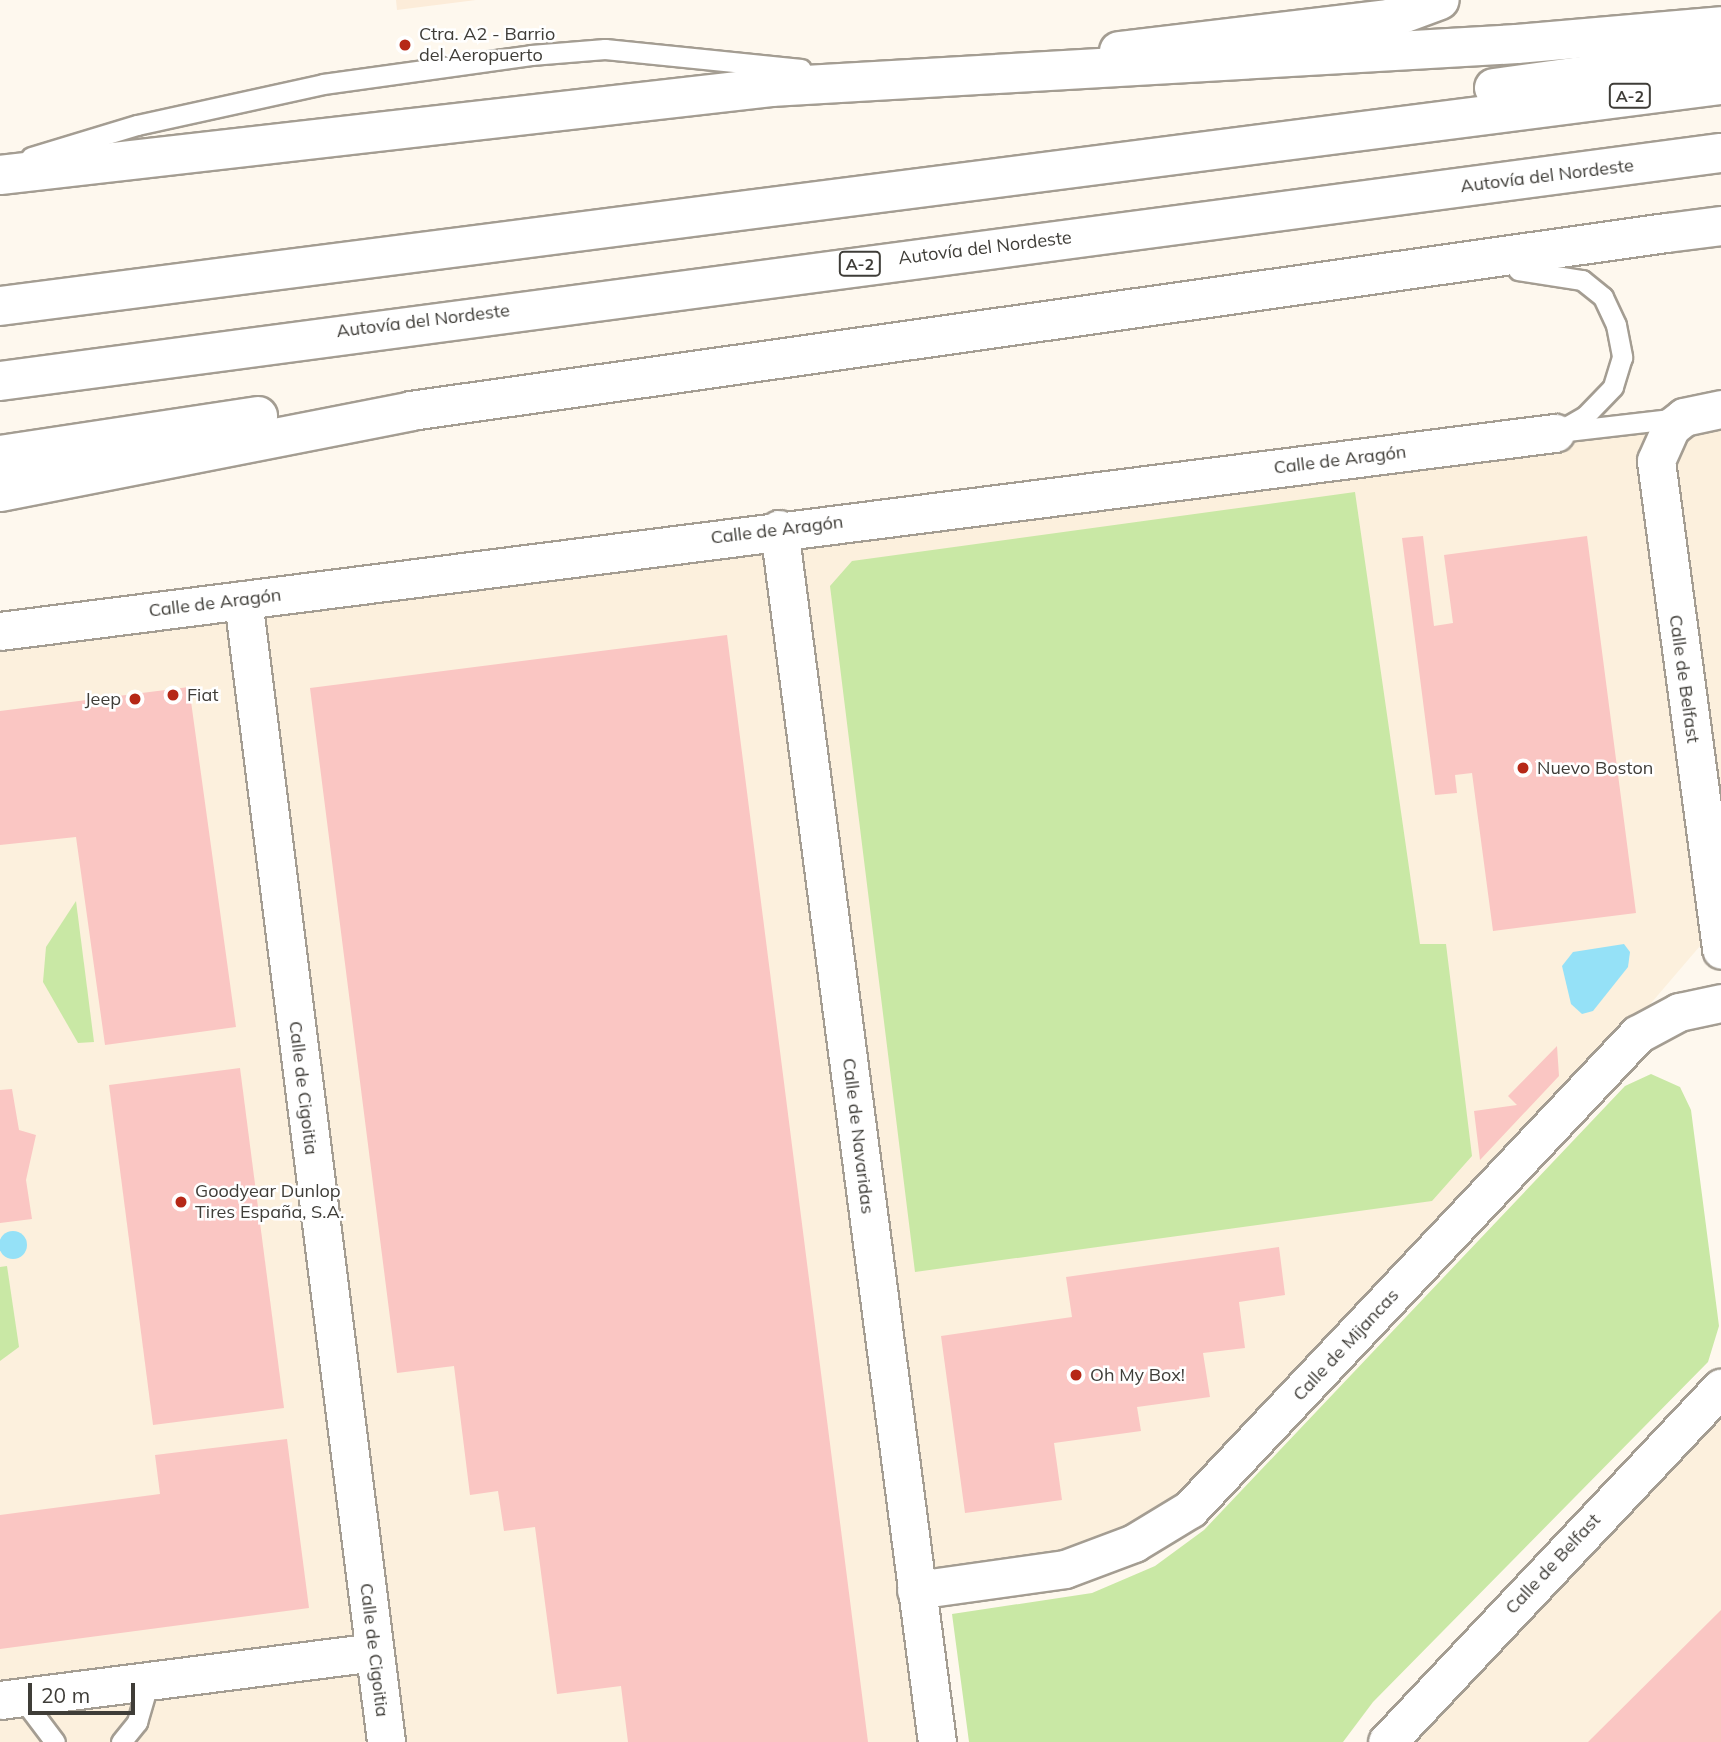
<!DOCTYPE html>
<meta charset="utf-8">
<style>
body{margin:0}
#map{position:relative;width:1721px;height:1742px;overflow:hidden;background:#fef8ee;font-family:Mulish,sans-serif}
div>[style]{position:absolute}
.commercial>*{inset:0;background:#fcecd9}
.built>*{inset:0;background:#fcf0dd}
.green>*{inset:0;background:#c9e8a5}
.water>*{inset:0;background:#95e1f7}
.round{border-radius:50%}
.building>*{inset:0;background:#fac6c3}
.roads{filter:drop-shadow(2px 0 #a49d92) drop-shadow(-2px 0 #a49d92) drop-shadow(0 2px #a49d92) drop-shadow(0 -2px #a49d92)}
.service>*{height:19px;margin:-9.5px;padding:0 9.5px;transform-origin:9.5px;border-radius:9.5px;background:#fff}
.minor>*{height:37px;margin:-18.5px;padding:0 18.5px;transform-origin:18.5px;border-radius:18.5px;background:#fff}
.tertiary>*{height:38px;margin:-19px;padding:0 19px;transform-origin:19px;border-radius:19px;background:#fff}
.primary>*{height:38px;margin:-19px;padding:0 19px;transform-origin:19px;border-radius:19px;background:#fff}
.motorway>*{height:38px;margin:-19px;padding:0 19px;transform-origin:19px;border-radius:19px;background:#fff}
.dots>*{width:19px;height:19px;translate:-50% -50%;box-sizing:border-box;border:4px solid #fff;border-radius:50%}
span{translate:-50% -50%;white-space:nowrap;text-align:center;line-height:1.15;-webkit-text-stroke:5px #fff;paint-order:stroke}
.shield-label span{padding:2px 5px;background:#fff;border:2px solid;border-radius:5px;-webkit-text-stroke-width:0}
.shield-label{font-size:16px;color:#3f3d38;font-weight:700}
.poi-label{font-size:18px;color:#3f3d38}
.left{translate:0 -50%;text-align:left}
.right{translate:-100% -50%;text-align:right}
.street-label{font-size:18px;color:#3f3d38}
.scale{position:absolute;left:28px;top:1683px;width:107px;height:32px;box-sizing:border-box;border:4px solid #3f3d38;border-top:0;padding-left:9px;font-size:21px;line-height:24px;white-space:nowrap;color:#3f3d38;-webkit-text-stroke:5px #fff;paint-order:stroke}
</style>
<div id="map">
<div class="commercial">
<i style="clip-path:polygon(396px 0,476px 0,397px 10px)"></i>
</div>
<div class="built">
<i style="clip-path:polygon(1721px 409px,1721px 950px,1718px 925px,1479px 1204px,1134px 1543px,916px 1590px,937px 1742px,0 1742px,0 631px)"></i>
<i style="clip-path:polygon(1721px 1387px,1721px 1742px,1387px 1742px)"></i>
</div>
<div class="green">
<i style="clip-path:polygon(1355px 492px,1420px 944px,1446px 944px,1472px 1156px,1432px 1201px,915px 1272px,830px 586px,852px 561px)"></i>
<i style="clip-path:polygon(76px 901px,94px 1042px,78px 1043px,43px 982px,46px 947px)"></i>
<i style="clip-path:polygon(1651px 1074px,1680px 1087px,1691px 1110px,1719px 1326px,1708px 1362px,1373px 1702px,1343px 1742px,969px 1742px,952px 1614px,1092px 1593px,1155px 1566px,1204px 1530px,1625px 1086px)"></i>
<i style="clip-path:polygon(7px 1266px,19px 1347px,0 1361px,0 1267px)"></i>
</div>
<div class="water">
<i style="clip-path:polygon(1624px 944px,1630px 952px,1628px 967px,1593px 1011px,1582px 1014px,1571px 1004px,1562px 966px,1573px 952px)"></i>
<i class="round" style="left:-1px;top:1231px;width:28px;height:28px"></i>
</div>
<div class="building">
<i style="clip-path:polygon(1423px 536px,1434px 626px,1453px 623px,1444px 555px,1587px 536px,1636px 913px,1493px 931px,1472px 773px,1455px 775px,1457px 793px,1435px 795px,1402px 538px)"></i>
<i style="clip-path:polygon(727px 635px,868px 1742px,628px 1742px,621px 1686px,557px 1694px,535px 1527px,504px 1531px,498px 1491px,470px 1495px,454px 1366px,397px 1373px,310px 688px)"></i>
<i style="clip-path:polygon(189px 687px,236px 1027px,105px 1045px,76px 837px,0 845px,0 711px)"></i>
<i style="clip-path:polygon(1557px 1046px,1559px 1076px,1480px 1160px,1474px 1111px,1517px 1105px,1508px 1096px)"></i>
<i style="clip-path:polygon(240px 1068px,284px 1408px,153px 1425px,109px 1085px)"></i>
<i style="clip-path:polygon(12px 1089px,19px 1130px,36px 1135px,26px 1180px,32px 1219px,0 1223px,0 1090px)"></i>
<i style="clip-path:polygon(1279px 1247px,1285px 1295px,1239px 1302px,1245px 1348px,1203px 1353px,1210px 1397px,1137px 1407px,1141px 1431px,1054px 1443px,1062px 1500px,965px 1513px,941px 1336px,1072px 1317px,1066px 1277px)"></i>
<i style="clip-path:polygon(287px 1439px,309px 1608px,0 1649px,0 1515px,160px 1494px,155px 1455px)"></i>
<i style="clip-path:polygon(1721px 1610px,1721px 1742px,1588px 1742px)"></i>
</div>
<div class="roads">
<div class="service">
<i style="left:31px;top:157px;width:111px;rotate:-16.8deg"></i>
<i style="left:137px;top:125px;width:190px;rotate:-12.4deg"></i>
<i style="left:323px;top:84px;width:210px;rotate:-7.9deg"></i>
<i style="left:531px;top:55px;width:74px;rotate:-4.6deg"></i>
<i style="left:605px;top:49px;width:197px;rotate:5.8deg"></i>
<i style="left:1518px;top:270px;width:65px;rotate:8.9deg"></i>
<i style="left:1582px;top:280px;width:27px;rotate:39deg"></i>
<i style="left:1603px;top:297px;width:31px;rotate:65deg"></i>
<i style="left:1616px;top:325px;width:33px;rotate:79deg"></i>
<i style="left:1622px;top:357px;width:31px;rotate:107deg"></i>
<i style="left:1613px;top:387px;width:40px;rotate:134deg"></i>
<i style="left:1585px;top:416px;width:34px;rotate:150deg"></i>
<i style="left:1567px;top:431px;width:113px;rotate:-6.6deg"></i>
<i style="left:21px;top:1697px;width:56px;rotate:52.9deg"></i>
<i style="left:121px;top:1742px;width:26px;rotate:-51deg"></i>
<i style="left:137px;top:1722px;width:43px;rotate:-73.7deg"></i>
</div>
<div class="minor">
<i style="left:1721px;top:409px;width:38px;rotate:168deg"></i>
<i style="left:1684px;top:417px;width:16px;rotate:142deg"></i>
<i style="left:1671px;top:427px;width:37px;rotate:114deg"></i>
<i style="left:1656px;top:461px;width:493px;rotate:82.4deg"></i>
<i style="left:779px;top:529px;width:1223px;rotate:82.58deg"></i>
<i style="left:243px;top:600px;width:1151px;rotate:82.86deg"></i>
<i style="left:0;top:631px;width:1568px;rotate:-7.26deg"></i>
<i style="left:916px;top:1590px;width:150px;rotate:-8deg"></i>
<i style="left:1065px;top:1569px;width:74px;rotate:-20.6deg"></i>
<i style="left:1134px;top:1543px;width:66px;rotate:-31.3deg"></i>
<i style="left:1190px;top:1509px;width:653px;rotate:-46.68deg"></i>
<i style="left:1638px;top:1034px;width:47px;rotate:-28.2deg"></i>
<i style="left:1679px;top:1012px;width:43px;rotate:-12.1deg"></i>
<i style="left:0;top:1700px;width:377px;rotate:-7.3deg"></i>
<i style="left:1387px;top:1742px;width:487px;rotate:-46.7deg"></i>
</div>
<div class="tertiary">
<i style="left:1667px;top:233px;width:54px;rotate:-7.4deg"></i>
</div>
<div class="primary">
<i style="left:1119px;top:51px;width:272px;rotate:-6.8deg"></i>
<i style="left:1389px;top:19px;width:54px;rotate:-20.4deg"></i>
</div>
<div class="motorway">
<i style="left:1494px;top:88px;width:229px;rotate:-7.8deg"></i>
<i style="left:0;top:175px;width:776px;rotate:-6.51deg"></i>
<i style="left:771px;top:87px;width:747px;rotate:-3.3deg"></i>
<i style="left:1517px;top:44px;width:205px;rotate:-5deg"></i>
<i style="left:0;top:306px;width:1735px;rotate:-7.32deg"></i>
<i style="left:0;top:381px;width:1736px;rotate:-7.55deg"></i>
<i style="left:0;top:455px;width:261px;rotate:-8.6deg"></i>
<i style="left:0;top:492px;width:419px;rotate:-11.1deg"></i>
<i style="left:411px;top:411px;width:1269px;rotate:-8.07deg"></i>
</div>
</div>
<div class="dots">
<i style="left:405px;top:45px;background:#b62817"></i>
<i style="left:173px;top:695px;background:#b62817"></i>
<i style="left:135px;top:699px;background:#b62817"></i>
<i style="left:1523px;top:768px;background:#b62817"></i>
<i style="left:181px;top:1202px;background:#b62817"></i>
<i style="left:1076px;top:1375px;background:#b62817"></i>
</div>
<div class="shield-label">
<span style="left:1630px;top:96px">A-2</span>
<span style="left:860px;top:264px">A-2</span>
</div>
<div class="poi-label">
<span class="left" style="left:419px;top:45px">Ctra. A2 - Barrio<br>del Aeropuerto</span>
<span class="left" style="left:187px;top:695px">Fiat</span>
<span class="right" style="left:121px;top:699px">Jeep</span>
<span class="left" style="left:1537px;top:768px">Nuevo Boston</span>
<span class="left" style="left:195px;top:1202px">Goodyear Dunlop<br>Tires España, S.A.</span>
<span class="left" style="left:1090px;top:1375px">Oh My Box!</span>
</div>
<div class="street-label">
<span style="left:1547px;top:176px;rotate:-7deg">Autovía del Nordeste</span>
<span style="left:985px;top:248px;rotate:-7deg">Autovía del Nordeste</span>
<span style="left:423px;top:321px;rotate:-7deg">Autovía del Nordeste</span>
<span style="left:1340px;top:460px;rotate:-7deg">Calle de Aragón</span>
<span style="left:777px;top:530px;rotate:-7deg">Calle de Aragón</span>
<span style="left:215px;top:603px;rotate:-7deg">Calle de Aragón</span>
<span style="left:1684px;top:679px;rotate:82deg">Calle de Belfast</span>
<span style="left:303px;top:1088px;rotate:83deg">Calle de Cigoitia</span>
<span style="left:858px;top:1136px;rotate:83deg">Calle de Navaridas</span>
<span style="left:1346px;top:1345px;rotate:-47deg">Calle de Mijancas</span>
<span style="left:1553px;top:1564px;rotate:-47deg">Calle de Belfast</span>
<span style="left:374px;top:1650px;rotate:83deg">Calle de Cigoitia</span>
</div>
<div class="scale">20 m</div>
</div>
